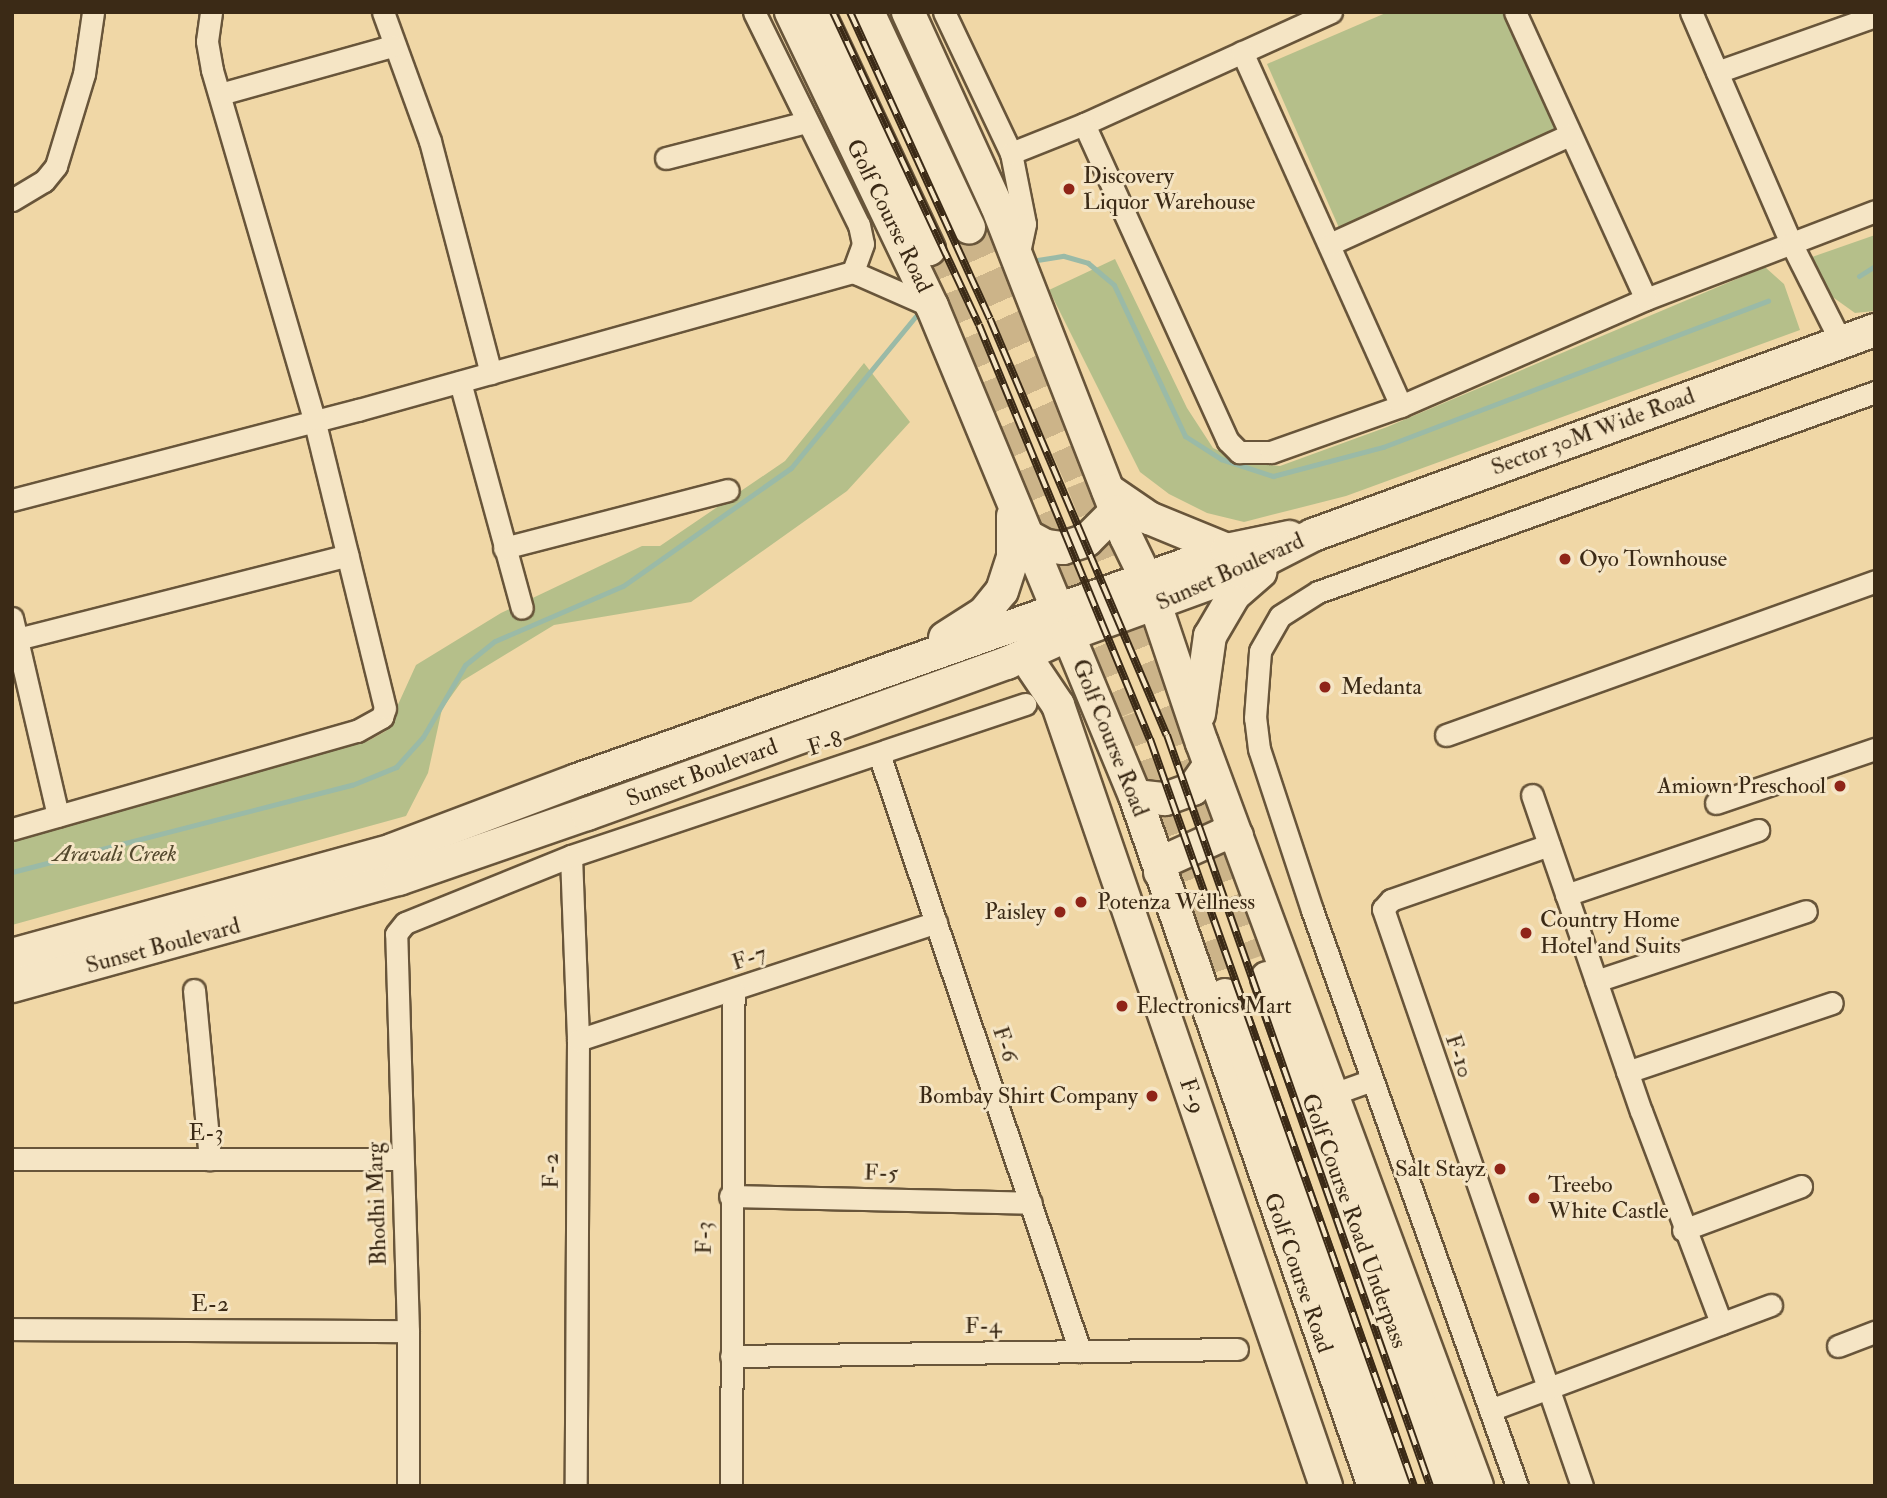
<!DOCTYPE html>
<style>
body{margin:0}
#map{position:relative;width:1887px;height:1498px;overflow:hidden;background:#f0d7a6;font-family:"IM FELL Double Pica",serif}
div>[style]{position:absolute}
.green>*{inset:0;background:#b5bf8a}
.stream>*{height:5px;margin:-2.5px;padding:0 2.5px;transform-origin:2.5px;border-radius:2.5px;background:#9abaa7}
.secondary-tunnel>*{height:32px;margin-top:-16px;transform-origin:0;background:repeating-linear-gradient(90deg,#ccb489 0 32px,transparent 0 48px)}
.roads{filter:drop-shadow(2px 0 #68553a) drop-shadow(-2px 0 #68553a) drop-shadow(0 2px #68553a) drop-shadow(0 -2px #68553a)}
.street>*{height:21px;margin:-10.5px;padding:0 10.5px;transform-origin:10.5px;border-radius:10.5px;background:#f5e5c5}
.secondary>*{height:32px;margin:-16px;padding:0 16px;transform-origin:16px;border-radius:16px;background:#f5e5c5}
.rail>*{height:8px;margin-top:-4px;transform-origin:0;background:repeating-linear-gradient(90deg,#f5e5c5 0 16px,#3b2a16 0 32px);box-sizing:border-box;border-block:2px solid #3b2a16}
.dots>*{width:19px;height:19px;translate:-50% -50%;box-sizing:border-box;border:4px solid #f5e5c5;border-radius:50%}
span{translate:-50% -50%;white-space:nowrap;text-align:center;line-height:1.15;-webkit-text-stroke:6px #f5e5c5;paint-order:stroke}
.poi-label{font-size:23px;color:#3b2a16}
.left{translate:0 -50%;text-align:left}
.right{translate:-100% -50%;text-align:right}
.street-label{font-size:23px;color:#3b2a16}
.park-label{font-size:23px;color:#53482d;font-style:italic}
.frame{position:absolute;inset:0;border:14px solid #3b2a16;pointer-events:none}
</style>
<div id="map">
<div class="green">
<i style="clip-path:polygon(1388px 12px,1502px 12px,1560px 129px,1340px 230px,1267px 64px)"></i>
<i style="clip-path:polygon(1875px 235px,1875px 311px,1855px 313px,1827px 293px,1812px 257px)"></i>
<i style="clip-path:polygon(1115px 259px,1187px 408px,1213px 448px,1243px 462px,1280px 466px,1387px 427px,1765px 267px,1784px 284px,1800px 330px,1346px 496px,1244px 522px,1207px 513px,1169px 494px,1140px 472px,1049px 290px)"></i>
<i style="clip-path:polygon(864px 363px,910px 422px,847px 491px,691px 602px,554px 625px,462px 681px,442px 709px,428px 773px,406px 816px,12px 925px,12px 837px,368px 741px,386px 731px,416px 665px,501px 613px,642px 546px,660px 546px,785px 461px)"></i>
</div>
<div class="stream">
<i style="left:1031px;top:261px;width:33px;rotate:-9deg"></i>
<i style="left:1064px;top:256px;width:25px;rotate:16deg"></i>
<i style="left:1088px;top:263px;width:34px;rotate:40deg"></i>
<i style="left:1114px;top:285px;width:167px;rotate:64.8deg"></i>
<i style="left:1185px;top:436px;width:43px;rotate:32.6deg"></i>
<i style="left:1221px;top:459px;width:55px;rotate:18.1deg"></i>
<i style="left:1273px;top:476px;width:114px;rotate:-14.8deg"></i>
<i style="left:1383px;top:447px;width:412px;rotate:-20.8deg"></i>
<i style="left:1859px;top:276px;width:19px;rotate:-32deg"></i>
<i style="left:12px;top:872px;width:351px;rotate:-14.4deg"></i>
<i style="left:352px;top:785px;width:48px;rotate:-22.2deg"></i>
<i style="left:396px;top:767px;width:40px;rotate:-48deg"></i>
<i style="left:423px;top:737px;width:83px;rotate:-59.7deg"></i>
<i style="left:465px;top:665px;width:38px;rotate:-39deg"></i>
<i style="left:495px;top:641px;width:139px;rotate:-23.3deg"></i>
<i style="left:623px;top:586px;width:205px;rotate:-35.1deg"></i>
<i style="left:791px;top:468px;width:197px;rotate:-50.6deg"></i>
</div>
<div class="secondary-tunnel">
<i style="left:969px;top:228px;width:278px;rotate:66deg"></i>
<i style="left:1082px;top:482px;width:249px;rotate:68.3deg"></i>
<i style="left:1174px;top:713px;width:258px;rotate:70.8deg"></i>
<i style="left:929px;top:249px;width:506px;rotate:67.23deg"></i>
<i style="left:1125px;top:716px;width:274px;rotate:70.4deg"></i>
</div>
<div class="roads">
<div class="street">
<i style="left:383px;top:12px;width:137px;rotate:70deg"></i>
<i style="left:430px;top:141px;width:240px;rotate:75.3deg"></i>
<i style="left:754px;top:12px;width:237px;rotate:63.8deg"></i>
<i style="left:859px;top:225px;width:19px;rotate:78deg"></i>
<i style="left:863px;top:244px;width:30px;rotate:110deg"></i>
<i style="left:944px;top:12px;width:156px;rotate:64.6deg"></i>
<i style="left:1011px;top:153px;width:72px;rotate:78.8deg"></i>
<i style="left:1025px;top:224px;width:34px;rotate:102deg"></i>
<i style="left:1331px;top:12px;width:271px;rotate:155.6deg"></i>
<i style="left:1084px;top:124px;width:348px;rotate:65.6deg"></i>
<i style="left:1228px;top:441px;width:16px;rotate:45deg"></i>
<i style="left:1239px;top:452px;width:32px"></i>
<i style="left:1271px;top:452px;width:138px;rotate:-19.5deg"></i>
<i style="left:1401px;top:406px;width:267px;rotate:-23.6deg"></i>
<i style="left:1646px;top:299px;width:245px;rotate:-21deg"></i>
<i style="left:1515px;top:12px;width:315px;rotate:65.5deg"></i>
<i style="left:1691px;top:12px;width:252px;rotate:66.6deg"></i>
<i style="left:1791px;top:243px;width:111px;rotate:63.2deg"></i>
<i style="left:1242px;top:52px;width:388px;rotate:65.8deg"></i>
<i style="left:1717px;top:72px;width:168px;rotate:-19.5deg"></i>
<i style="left:220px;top:94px;width:179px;rotate:-15.6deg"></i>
<i style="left:1011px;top:153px;width:79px;rotate:-21.7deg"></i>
<i style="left:666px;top:158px;width:145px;rotate:-14.4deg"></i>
<i style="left:12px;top:200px;width:37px;rotate:-31deg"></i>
<i style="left:44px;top:181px;width:19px;rotate:-51deg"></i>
<i style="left:56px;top:166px;width:96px;rotate:-73.1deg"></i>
<i style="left:84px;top:74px;width:63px;rotate:-81.7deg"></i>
<i style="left:1330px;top:244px;width:263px;rotate:-24.5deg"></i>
<i style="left:460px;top:382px;width:234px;rotate:74.7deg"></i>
<i style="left:12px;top:500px;width:358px;rotate:-14.6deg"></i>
<i style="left:358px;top:410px;width:514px;rotate:-15.58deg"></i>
<i style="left:853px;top:272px;width:85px;rotate:23.6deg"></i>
<i style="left:504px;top:548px;width:231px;rotate:-14.5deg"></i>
<i style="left:12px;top:618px;width:203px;rotate:76.9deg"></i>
<i style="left:17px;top:639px;width:341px;rotate:-14.2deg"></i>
<i style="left:1446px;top:735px;width:456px;rotate:-19.7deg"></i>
<i style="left:879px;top:754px;width:630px;rotate:71.39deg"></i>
<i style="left:1532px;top:795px;width:334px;rotate:71deg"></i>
<i style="left:1641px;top:1111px;width:227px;rotate:69.3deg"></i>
<i style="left:1716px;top:803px;width:168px;rotate:-18.8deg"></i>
<i style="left:12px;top:829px;width:359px;rotate:-15.9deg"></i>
<i style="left:357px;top:731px;width:29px;rotate:-29deg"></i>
<i style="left:382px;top:717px;width:9px;rotate:-72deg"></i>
<i style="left:385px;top:708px;width:298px;rotate:-103.8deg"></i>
<i style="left:314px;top:419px;width:364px;rotate:-106.3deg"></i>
<i style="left:212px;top:70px;width:29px;rotate:-100deg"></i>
<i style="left:207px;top:41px;width:29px;rotate:-82deg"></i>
<i style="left:1549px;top:845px;width:167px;rotate:160.8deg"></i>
<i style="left:1391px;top:900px;width:12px;rotate:132deg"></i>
<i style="left:1383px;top:909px;width:610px;rotate:70.97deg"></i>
<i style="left:571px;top:856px;width:184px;rotate:87.8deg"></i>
<i style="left:578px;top:1040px;width:446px;rotate:90.3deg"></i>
<i style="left:1566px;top:895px;width:203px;rotate:-18.7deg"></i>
<i style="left:1596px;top:981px;width:221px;rotate:-18.4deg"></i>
<i style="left:194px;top:990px;width:170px;rotate:84.6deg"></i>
<i style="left:578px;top:1040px;width:377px;rotate:-18.2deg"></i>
<i style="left:1627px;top:1072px;width:216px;rotate:-18.6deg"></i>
<i style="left:1333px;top:1094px;width:41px;rotate:-19.7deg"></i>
<i style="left:12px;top:1159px;width:388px"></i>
<i style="left:730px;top:1196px;width:301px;rotate:1.3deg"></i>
<i style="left:1683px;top:1230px;width:126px;rotate:-20.4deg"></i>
<i style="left:12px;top:1329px;width:396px;rotate:0.3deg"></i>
<i style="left:1838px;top:1346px;width:40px;rotate:-21deg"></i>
<i style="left:731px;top:1356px;width:506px;rotate:-0.79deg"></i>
<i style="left:1490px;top:1410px;width:300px;rotate:-20.5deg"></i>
<i style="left:408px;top:1486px;width:155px;rotate:-90deg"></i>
<i style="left:408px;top:1331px;width:397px;rotate:-91.7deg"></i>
<i style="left:396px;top:934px;width:14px;rotate:-51deg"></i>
<i style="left:405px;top:923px;width:179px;rotate:-22deg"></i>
<i style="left:571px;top:856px;width:479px;rotate:-18.5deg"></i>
<i style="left:731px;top:1486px;width:495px;rotate:-89.7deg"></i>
<i style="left:1517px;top:1486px;width:611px;rotate:-109.59deg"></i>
<i style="left:1312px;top:910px;width:169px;rotate:-108.2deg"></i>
<i style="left:1259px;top:749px;width:31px;rotate:-97deg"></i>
<i style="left:1255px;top:718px;width:67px;rotate:-85.7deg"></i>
<i style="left:1260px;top:651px;width:40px;rotate:-60.3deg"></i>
<i style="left:1280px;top:616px;width:45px;rotate:-32.3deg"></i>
<i style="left:1318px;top:592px;width:592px;rotate:-19.75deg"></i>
</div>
<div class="secondary">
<i style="left:791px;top:12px;width:326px;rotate:64.4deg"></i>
<i style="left:932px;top:306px;width:530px;rotate:67.5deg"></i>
<i style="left:1135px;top:796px;width:730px;rotate:70.9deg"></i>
<i style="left:818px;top:12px;width:262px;rotate:64.9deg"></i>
<i style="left:868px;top:12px;width:238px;rotate:64.9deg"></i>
<i style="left:908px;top:12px;width:213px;rotate:65.4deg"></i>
<i style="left:997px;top:206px;width:355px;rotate:68.7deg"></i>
<i style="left:1126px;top:537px;width:48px;rotate:64deg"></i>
<i style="left:1147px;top:580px;width:172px;rotate:71.4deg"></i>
<i style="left:1202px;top:743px;width:792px;rotate:69.69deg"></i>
<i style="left:1108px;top:490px;width:50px;rotate:34.3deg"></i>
<i style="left:1149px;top:518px;width:84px;rotate:22.3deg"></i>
<i style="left:1027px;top:536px;width:21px;rotate:28deg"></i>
<i style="left:1046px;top:546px;width:17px;rotate:7deg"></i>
<i style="left:1063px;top:548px;width:25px;rotate:-18deg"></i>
<i style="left:1087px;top:540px;width:41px;rotate:-45deg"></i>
<i style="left:945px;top:638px;width:46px;rotate:-32.7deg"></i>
<i style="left:984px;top:613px;width:28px;rotate:-51deg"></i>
<i style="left:1002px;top:591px;width:35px;rotate:-72deg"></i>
<i style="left:1013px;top:558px;width:42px;rotate:-90deg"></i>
<i style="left:1033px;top:668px;width:45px;rotate:56deg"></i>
<i style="left:1058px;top:705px;width:826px;rotate:71.06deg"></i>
<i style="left:1199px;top:714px;width:79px;rotate:-82deg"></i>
<i style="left:1210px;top:636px;width:48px;rotate:-59.7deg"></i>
<i style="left:1234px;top:595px;width:35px;rotate:-41deg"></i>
<i style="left:1135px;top:796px;width:30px;rotate:6deg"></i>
<i style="left:1165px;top:799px;width:30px;rotate:-20deg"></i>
<i style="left:1193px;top:789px;width:29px;rotate:-55deg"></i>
<i style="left:1160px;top:872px;width:14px;rotate:-60deg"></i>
<i style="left:1167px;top:860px;width:60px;rotate:-24.4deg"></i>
<i style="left:1222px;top:835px;width:15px;rotate:4deg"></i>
<i style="left:12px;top:955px;width:394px;rotate:-15.4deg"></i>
<i style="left:392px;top:850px;width:198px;rotate:-20.7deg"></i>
<i style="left:577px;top:780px;width:689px;rotate:-19.49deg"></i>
<i style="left:1227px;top:550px;width:64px;rotate:-11.7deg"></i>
<i style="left:1267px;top:978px;width:540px;rotate:70.29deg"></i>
<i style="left:12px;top:986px;width:402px;rotate:-15.5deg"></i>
<i style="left:399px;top:879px;width:199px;rotate:-19.1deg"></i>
<i style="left:587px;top:814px;width:446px;rotate:-19.8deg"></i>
<i style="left:1007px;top:663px;width:67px;rotate:-24.7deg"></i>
<i style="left:1068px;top:635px;width:184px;rotate:-20deg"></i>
<i style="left:1241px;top:572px;width:81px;rotate:-27.2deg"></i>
<i style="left:1313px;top:535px;width:598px;rotate:-20.04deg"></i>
<i style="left:1225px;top:995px;width:521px;rotate:70.59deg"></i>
</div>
</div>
<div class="rail">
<i style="left:833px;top:12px;width:345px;rotate:65deg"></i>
<i style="left:979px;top:325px;width:448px;rotate:67.6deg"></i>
<i style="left:1150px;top:739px;width:792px;rotate:70.54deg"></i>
<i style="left:850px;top:12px;width:337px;rotate:65.5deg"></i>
<i style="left:990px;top:319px;width:452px;rotate:67deg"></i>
<i style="left:1167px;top:735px;width:796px;rotate:70.7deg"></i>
</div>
<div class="dots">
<i style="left:1069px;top:189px;background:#8f2418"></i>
<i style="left:1565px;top:559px;background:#8f2418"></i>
<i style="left:1325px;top:687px;background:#8f2418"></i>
<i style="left:1840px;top:786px;background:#8f2418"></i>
<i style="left:1081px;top:902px;background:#8f2418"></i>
<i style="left:1060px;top:912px;background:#8f2418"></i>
<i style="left:1526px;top:933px;background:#8f2418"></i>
<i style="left:1122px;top:1006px;background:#8f2418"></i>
<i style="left:1152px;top:1096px;background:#8f2418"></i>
<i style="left:1500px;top:1169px;background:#8f2418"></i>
<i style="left:1534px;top:1198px;background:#8f2418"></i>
</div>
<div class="poi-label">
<span class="left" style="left:1083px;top:189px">Discovery<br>Liquor Warehouse</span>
<span class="left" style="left:1579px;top:559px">Oyo Townhouse</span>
<span class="left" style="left:1341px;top:687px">Medanta</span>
<span class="right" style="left:1826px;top:786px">Amiown Preschool</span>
<span class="left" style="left:1097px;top:902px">Potenza Wellness</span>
<span class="right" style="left:1046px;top:912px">Paisley</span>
<span class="left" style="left:1540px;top:933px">Country Home<br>Hotel and Suits</span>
<span class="left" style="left:1136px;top:1006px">Electronics Mart</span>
<span class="right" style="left:1138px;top:1096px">Bombay Shirt Company</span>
<span class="right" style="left:1486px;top:1169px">Salt Stayz</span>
<span class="left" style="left:1548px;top:1198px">Treebo<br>White Castle</span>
</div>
<div class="street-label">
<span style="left:889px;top:216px;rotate:64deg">Golf Course Road</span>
<span style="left:1593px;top:432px;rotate:-20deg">Sector 30M Wide Road</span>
<span style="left:1230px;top:572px;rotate:-24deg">Sunset Boulevard</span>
<span style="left:1110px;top:738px;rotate:68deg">Golf Course Road</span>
<span style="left:825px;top:744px;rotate:-18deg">F-8</span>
<span style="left:702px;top:773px;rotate:-20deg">Sunset Boulevard</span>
<span style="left:163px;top:946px;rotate:-15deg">Sunset Boulevard</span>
<span style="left:749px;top:958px;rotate:-19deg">F-7</span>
<span style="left:1005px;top:1044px;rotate:71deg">F-6</span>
<span style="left:1459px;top:1056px;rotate:71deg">F-10</span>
<span style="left:1192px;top:1096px;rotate:71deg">F-9</span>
<span style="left:206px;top:1133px">E-3</span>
<span style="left:551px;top:1171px;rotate:-90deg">F-2</span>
<span style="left:881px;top:1173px;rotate:1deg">F-5</span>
<span style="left:377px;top:1204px;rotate:-92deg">Bhodhi Marg</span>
<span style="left:1354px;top:1221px;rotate:70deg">Golf Course Road Underpass</span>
<span style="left:704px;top:1238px;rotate:-90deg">F-3</span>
<span style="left:1298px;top:1273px;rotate:71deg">Golf Course Road</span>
<span style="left:210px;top:1304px">E-2</span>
<span style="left:983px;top:1326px;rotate:-1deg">F-4</span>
</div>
<div class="park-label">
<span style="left:115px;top:854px">Aravali Creek</span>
</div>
<div class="frame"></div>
</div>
